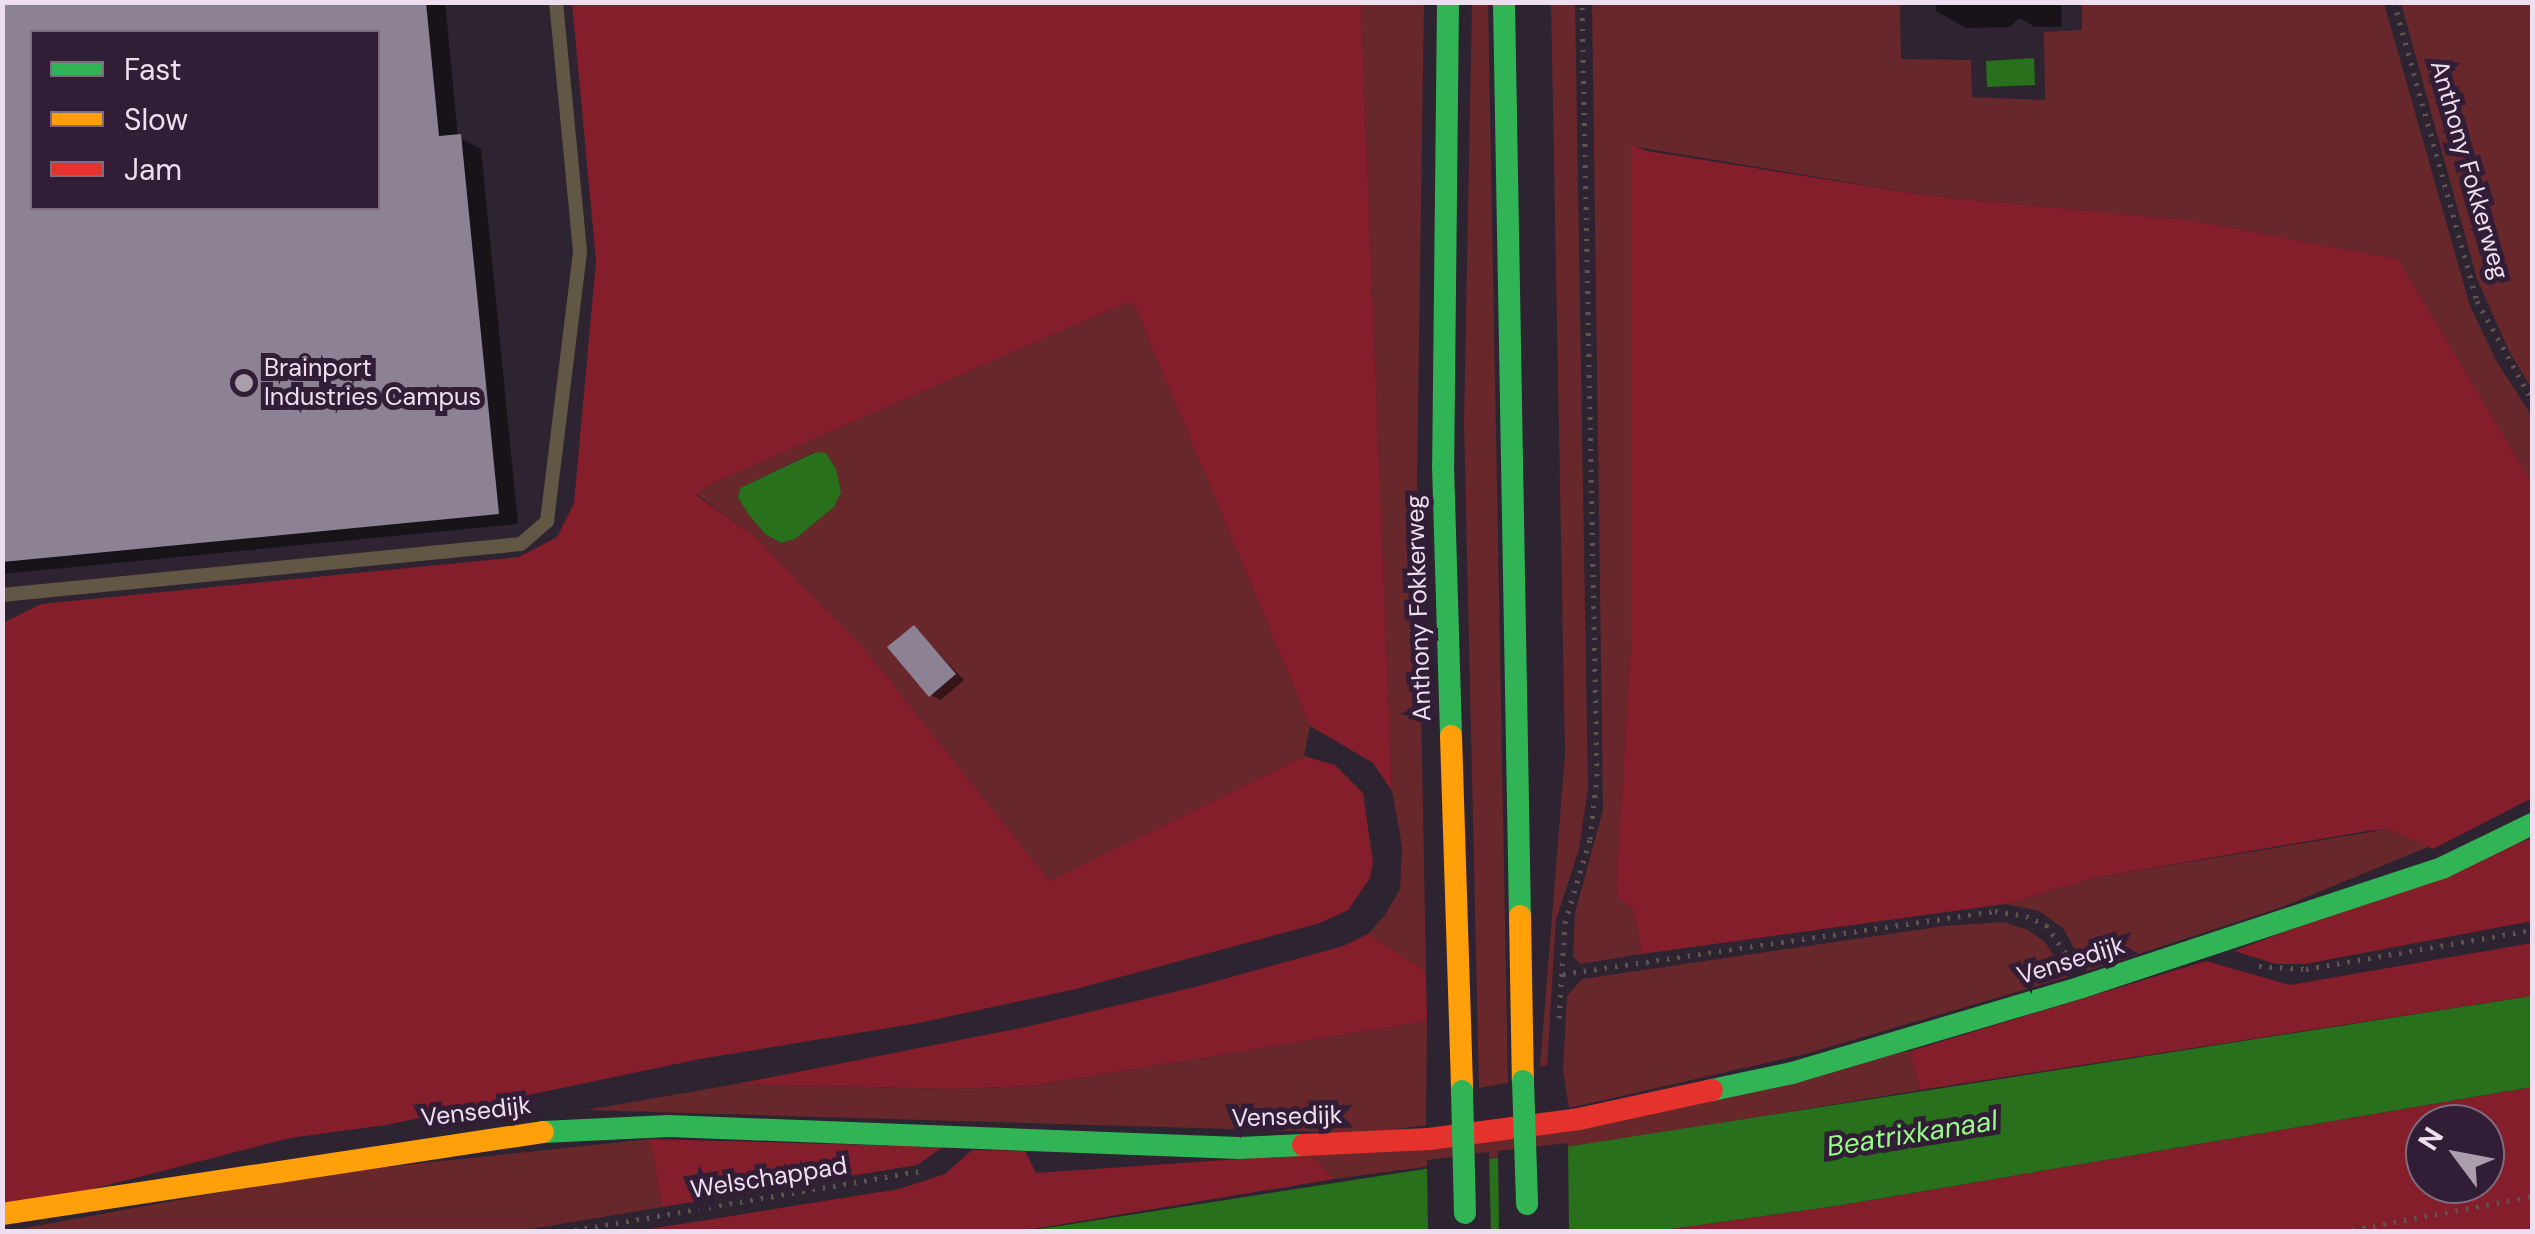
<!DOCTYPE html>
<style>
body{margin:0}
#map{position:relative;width:2535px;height:1234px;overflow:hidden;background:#2e2330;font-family:"DM Sans",sans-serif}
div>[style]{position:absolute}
.green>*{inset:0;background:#67272b}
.forest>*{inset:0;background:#841e2a}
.water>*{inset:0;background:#28701b}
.pier>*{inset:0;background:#2e2330}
.shadow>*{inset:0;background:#0007}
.building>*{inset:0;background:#8c8294}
.path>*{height:5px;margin-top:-2.5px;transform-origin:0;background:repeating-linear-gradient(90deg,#5e544d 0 2.5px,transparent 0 10.5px)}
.lane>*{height:14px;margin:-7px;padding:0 7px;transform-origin:7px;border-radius:7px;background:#625645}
.fast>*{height:22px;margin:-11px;padding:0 11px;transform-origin:11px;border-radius:11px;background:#30b455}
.slow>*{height:22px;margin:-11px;padding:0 11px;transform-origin:11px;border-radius:11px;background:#ff9f0a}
.jam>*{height:22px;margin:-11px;padding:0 11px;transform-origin:11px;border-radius:11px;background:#e5322d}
.fast-bridge>*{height:22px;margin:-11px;padding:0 11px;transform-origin:11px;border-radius:11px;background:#30b455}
.dots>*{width:28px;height:28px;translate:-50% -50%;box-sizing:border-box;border:5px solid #321d36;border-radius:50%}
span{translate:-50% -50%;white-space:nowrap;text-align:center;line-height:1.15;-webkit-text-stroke:10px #321d36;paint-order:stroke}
.street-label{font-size:25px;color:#eddfef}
.poi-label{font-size:25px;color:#eddfef}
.left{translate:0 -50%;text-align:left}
.water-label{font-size:28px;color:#98fd88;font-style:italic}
.frame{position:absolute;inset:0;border:5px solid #eddfef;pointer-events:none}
.legend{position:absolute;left:30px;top:30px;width:350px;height:180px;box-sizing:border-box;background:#321d36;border:2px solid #7d6b80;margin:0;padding:12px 18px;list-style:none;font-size:30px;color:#eddfef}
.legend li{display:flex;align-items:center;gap:20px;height:50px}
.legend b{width:50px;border:2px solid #7d6b80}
.north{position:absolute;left:2405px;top:1104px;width:100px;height:100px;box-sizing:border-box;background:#321d36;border:2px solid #7d6b80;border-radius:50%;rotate:302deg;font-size:28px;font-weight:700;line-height:40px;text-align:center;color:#eddfef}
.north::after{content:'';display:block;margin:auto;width:35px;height:45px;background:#aa9dac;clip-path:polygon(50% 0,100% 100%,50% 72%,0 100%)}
</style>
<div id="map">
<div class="green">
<i style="clip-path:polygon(1488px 2px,1508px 1083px,1479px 1088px,1464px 422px,1472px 3px)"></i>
<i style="clip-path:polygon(1575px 2px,1588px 789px,1579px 849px,1556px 920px,1547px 1066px,1540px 1066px,1565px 754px,1551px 3px)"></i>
<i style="clip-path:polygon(1361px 3px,1424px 3px,1417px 479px,1426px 971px,1368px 934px,1385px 915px,1400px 889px,1402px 846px,1392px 791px)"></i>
<i style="clip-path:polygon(1592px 3px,1900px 3px,1901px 59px,1971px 60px,1972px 97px,2045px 100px,2044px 32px,2082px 30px,2082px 3px,2384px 3px,2470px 306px,2497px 362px,2532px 416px,2532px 483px,2398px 259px,2196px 221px,1931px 196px,1631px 146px,1631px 643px,1616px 888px,1618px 897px,1633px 909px,1642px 954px,1580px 964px,1573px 956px,1575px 913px,1603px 810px)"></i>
<i style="clip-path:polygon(2401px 3px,2532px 3px,2532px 389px,2510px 353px,2477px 279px)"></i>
<i style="clip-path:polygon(evenodd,1128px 302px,1135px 307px,1310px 726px,1304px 756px,1050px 881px,863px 647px,754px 536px,696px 494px,709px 485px,1128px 302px,815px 452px,834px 507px,795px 539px,781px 543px,765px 534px,749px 515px,738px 498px,740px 488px,815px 452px)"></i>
<i style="clip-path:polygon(2388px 829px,2428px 847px,2285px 906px,2087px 971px,2063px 928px,2039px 911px,2005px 904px,2094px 878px)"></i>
<i style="clip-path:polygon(2004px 922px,2028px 930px,2045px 942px,2068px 977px,1805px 1054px,1569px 1108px,1563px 1071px,1567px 996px,1582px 979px,1944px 926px)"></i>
<i style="clip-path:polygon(1427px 1021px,1426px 1125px,1365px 1133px,586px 1110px,736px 1084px,953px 1089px,1032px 1086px)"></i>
<i style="clip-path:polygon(1910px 1051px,1920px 1090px,1581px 1146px,1334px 1179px,1310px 1154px)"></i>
<i style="clip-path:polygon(650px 1139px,662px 1207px,513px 1232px,3px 1232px,320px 1174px)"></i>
</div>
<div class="forest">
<i style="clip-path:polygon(572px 3px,1361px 3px,1392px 791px,1373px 763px,1310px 726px,1135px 307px,1128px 302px,709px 485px,696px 495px,754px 536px,863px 647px,1050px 881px,1304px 756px,1335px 765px,1363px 793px,1373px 862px,1370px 878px,1348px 910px,1320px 923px,1076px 989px,919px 1023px,700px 1059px,386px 1125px,290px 1138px,77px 1193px,3px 1205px,3px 623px,41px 604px,519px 557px,557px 537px,574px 503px,596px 261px)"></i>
<i style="clip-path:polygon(1631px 145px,1647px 151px,1931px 196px,2196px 221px,2398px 259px,2532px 483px,2532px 798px,2433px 849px,2388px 829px,2367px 831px,2094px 878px,2005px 904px,1642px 954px,1633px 909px,1618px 897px,1616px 888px,1631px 643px)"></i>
<i style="clip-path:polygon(2532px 838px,2532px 921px,2305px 964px,2276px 964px,2234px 951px)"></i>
<i style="clip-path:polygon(1368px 934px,1426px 971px,1427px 1021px,1031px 1086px,953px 1089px,736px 1084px,1026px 1027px,1195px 987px,1343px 946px)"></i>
<i style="clip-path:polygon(2532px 943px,2532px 996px,1920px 1090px,1910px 1051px,2206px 961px,2290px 985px)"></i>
<i style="clip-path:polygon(evenodd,2532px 1087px,2532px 1231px,1649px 1232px,1842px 1205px,2532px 1087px,2425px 1124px,2485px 1124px,2485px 1184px,2425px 1184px,2425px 1124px)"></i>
<i style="clip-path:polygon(650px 1139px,943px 1147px,917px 1165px,662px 1207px)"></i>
<i style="clip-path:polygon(972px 1150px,1025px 1151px,1036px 1173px,1310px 1154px,1334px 1179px,1021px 1231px,631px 1232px,899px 1189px,945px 1174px)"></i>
</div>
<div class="water">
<i style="clip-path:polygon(2034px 58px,2035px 85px,1987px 87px,1986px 61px)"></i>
<i style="clip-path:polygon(816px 452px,826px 453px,836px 469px,841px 492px,834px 507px,795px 539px,781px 543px,765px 534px,749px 515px,738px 498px,740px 488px)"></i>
<i style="clip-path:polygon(2532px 996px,2532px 1087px,1842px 1205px,1649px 1232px,1021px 1232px)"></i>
</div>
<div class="pier">
<i style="clip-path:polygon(1568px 1143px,1569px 1231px,1499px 1231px,1498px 1151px)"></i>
<i style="clip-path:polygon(1489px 1152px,1491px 1231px,1428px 1231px,1427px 1160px)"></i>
</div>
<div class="shadow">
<i style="clip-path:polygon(evenodd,2px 2px,445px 2px,458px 137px,481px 149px,518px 524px,2px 574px,2px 2px,32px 32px,378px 32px,378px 208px,32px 208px,32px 32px)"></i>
<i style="clip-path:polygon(1936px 2px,2061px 2px,2062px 27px,2035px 27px,2019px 18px,2010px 27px,1966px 28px,1936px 11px)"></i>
<i style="clip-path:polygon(914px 628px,964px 680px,941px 700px,931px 695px)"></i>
</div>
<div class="building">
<i style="clip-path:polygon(evenodd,2px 2px,426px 2px,439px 136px,461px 134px,499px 514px,2px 562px,2px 2px,32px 32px,378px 32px,378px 208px,32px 208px,32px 32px)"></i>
<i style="clip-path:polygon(914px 625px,956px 674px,929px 697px,887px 647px)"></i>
</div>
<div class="path">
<i style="left:2394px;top:2px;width:310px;rotate:74.5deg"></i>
<i style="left:2477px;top:301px;width:113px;rotate:60.9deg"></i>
<i style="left:2259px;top:966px;width:47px;rotate:3.7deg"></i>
<i style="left:2306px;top:969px;width:229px;rotate:-9.8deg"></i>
<i style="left:1563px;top:974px;width:437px;rotate:-8.3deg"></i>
<i style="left:1995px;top:911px;width:31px;rotate:9deg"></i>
<i style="left:2026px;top:916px;width:22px;rotate:24deg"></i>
<i style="left:2046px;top:925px;width:39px;rotate:55deg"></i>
<i style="left:1559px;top:1018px;width:95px;rotate:-86.4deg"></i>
<i style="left:1565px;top:923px;width:88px;rotate:-73.4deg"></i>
<i style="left:1590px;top:839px;width:63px;rotate:-83.7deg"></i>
<i style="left:1597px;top:776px;width:774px;rotate:-91.11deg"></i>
<i style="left:564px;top:1232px;width:366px;rotate:-9.7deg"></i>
<i style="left:2342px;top:1232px;width:193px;rotate:-10.7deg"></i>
</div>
<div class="lane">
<i style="left:2px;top:595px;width:521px;rotate:-5.61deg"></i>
<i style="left:521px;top:544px;width:35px;rotate:-41deg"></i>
<i style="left:547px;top:521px;width:272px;rotate:-83deg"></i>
<i style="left:580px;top:251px;width:250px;rotate:-95.5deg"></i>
</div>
<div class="fast">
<i style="left:1448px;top:2px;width:463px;rotate:90.6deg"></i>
<i style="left:1443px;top:465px;width:271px;rotate:88.3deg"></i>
<i style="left:1504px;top:2px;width:914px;rotate:89deg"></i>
<i style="left:1712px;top:1090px;width:82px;rotate:-12deg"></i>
<i style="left:1792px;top:1073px;width:302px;rotate:-16.5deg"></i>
<i style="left:2082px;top:987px;width:381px;rotate:-18.3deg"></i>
<i style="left:2444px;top:867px;width:98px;rotate:-26deg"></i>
<i style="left:543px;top:1132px;width:126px;rotate:-2.7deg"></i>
<i style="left:669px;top:1126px;width:570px;rotate:2.21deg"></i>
<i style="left:1239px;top:1148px;width:64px;rotate:-2.7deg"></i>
</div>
<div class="slow">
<i style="left:1451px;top:736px;width:355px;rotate:88.2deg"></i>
<i style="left:1520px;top:916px;width:165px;rotate:89deg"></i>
<i style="left:2px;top:1214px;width:547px;rotate:-8.62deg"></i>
</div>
<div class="jam">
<i style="left:1303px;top:1145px;width:126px;rotate:-2.7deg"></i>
<i style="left:1429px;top:1139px;width:151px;rotate:-7.6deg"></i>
<i style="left:1579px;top:1119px;width:136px;rotate:-12.3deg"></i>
</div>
<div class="fast-bridge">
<i style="left:1523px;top:1081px;width:123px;rotate:88.1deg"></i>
<i style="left:1462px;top:1091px;width:122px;rotate:88.6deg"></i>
</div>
<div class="dots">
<i style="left:244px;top:383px;background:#aa9dac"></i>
</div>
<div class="street-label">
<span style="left:2469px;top:170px;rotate:74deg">Anthony Fokkerweg</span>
<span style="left:1419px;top:608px;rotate:-92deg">Anthony Fokkerweg</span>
<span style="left:2071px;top:961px;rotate:-17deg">Vensedijk</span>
<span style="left:476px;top:1112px;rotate:-7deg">Vensedijk</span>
<span style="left:1287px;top:1117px;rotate:-2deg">Vensedijk</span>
<span style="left:769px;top:1178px;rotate:-9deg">Welschappad</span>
</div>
<div class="poi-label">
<span class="left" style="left:264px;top:383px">Brainport<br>Industries Campus</span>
</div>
<div class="water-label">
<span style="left:1912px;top:1134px;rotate:-9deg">Beatrixkanaal</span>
</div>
<div class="frame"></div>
<ul class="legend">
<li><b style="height:12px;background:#30b455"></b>Fast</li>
<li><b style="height:12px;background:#ff9f0a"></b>Slow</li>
<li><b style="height:12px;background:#e5322d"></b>Jam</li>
</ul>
<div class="north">N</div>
</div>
